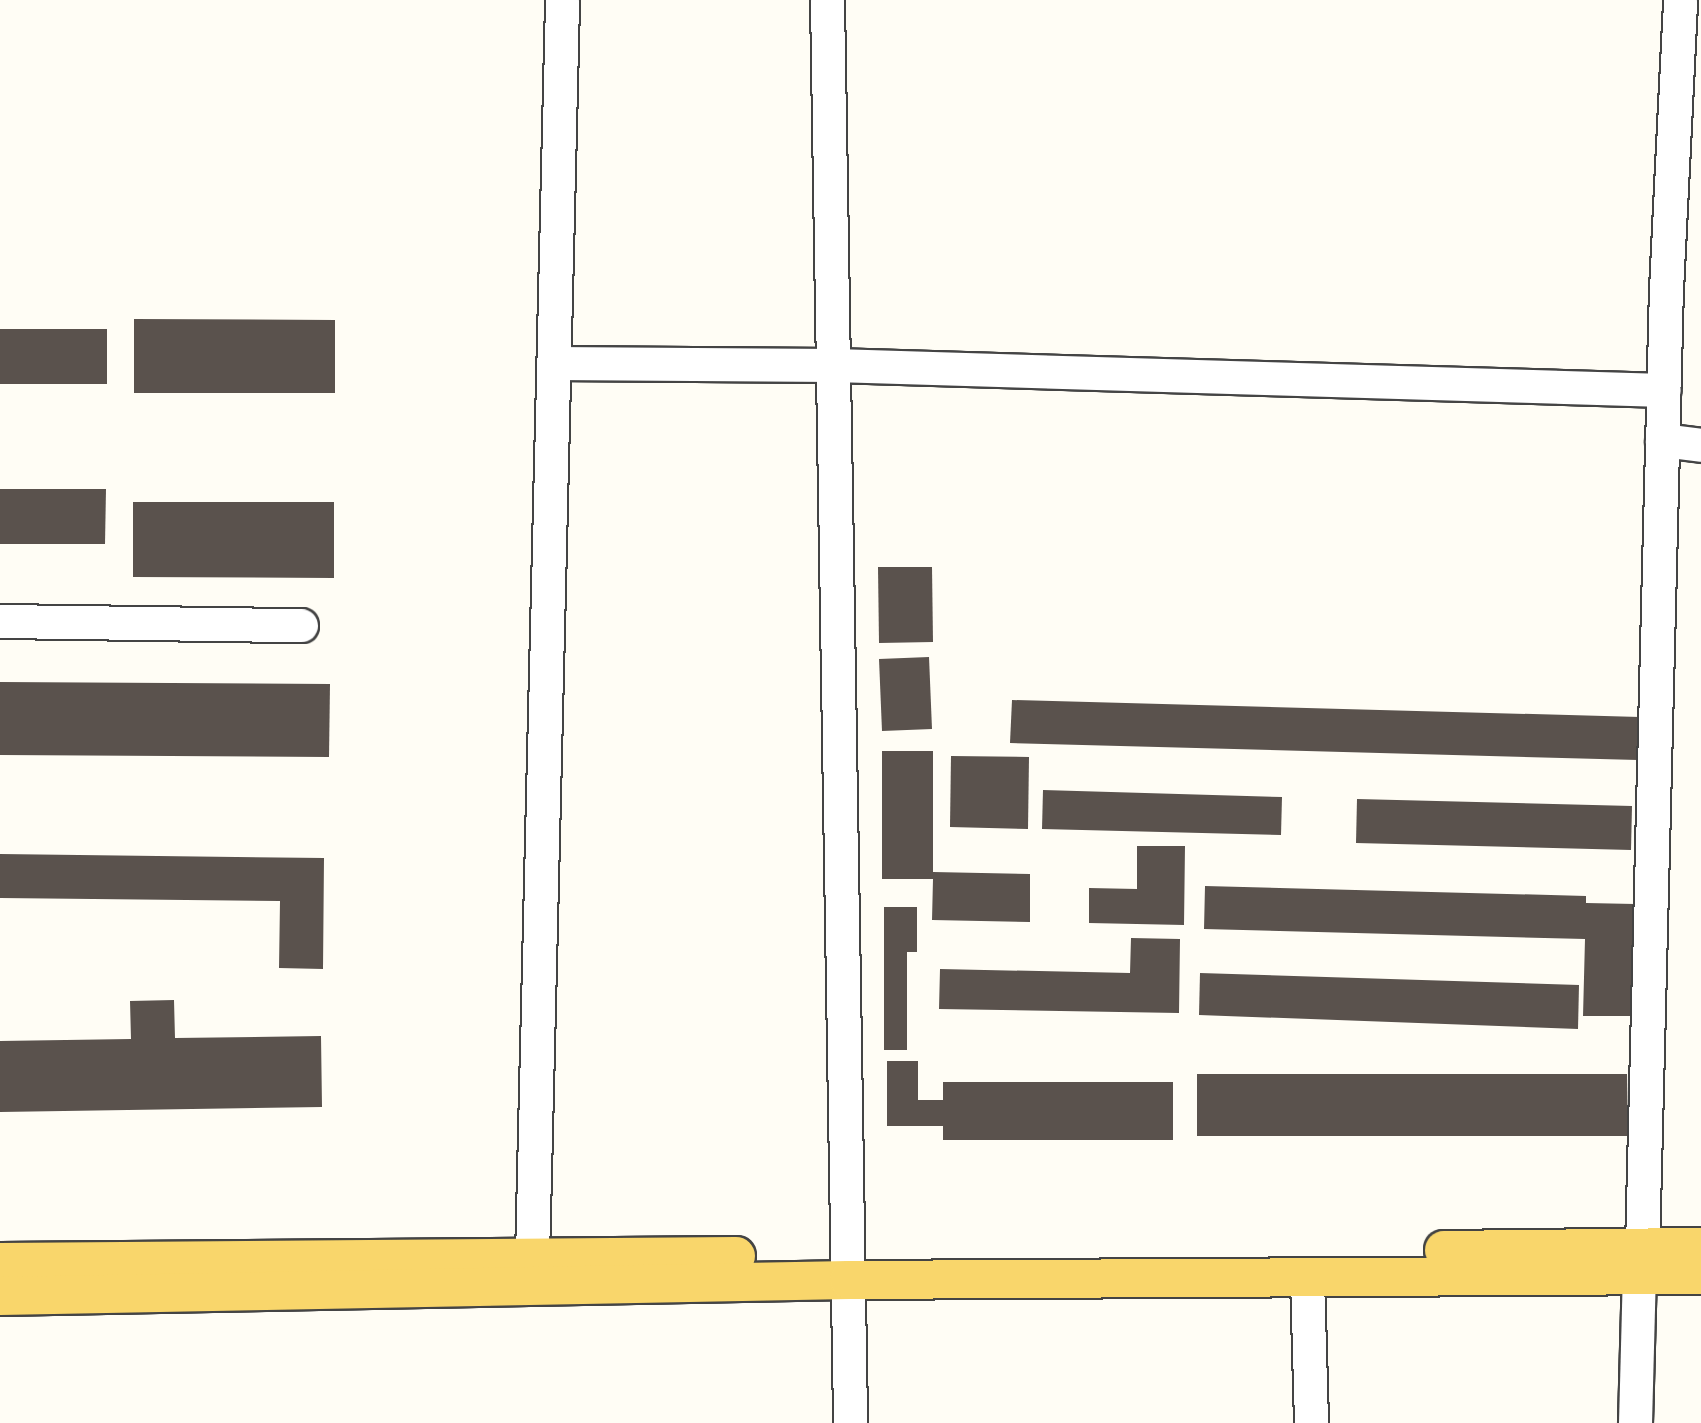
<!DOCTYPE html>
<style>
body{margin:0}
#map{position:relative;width:1701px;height:1423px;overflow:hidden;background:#fffdf5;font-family:"Zilla Slab",serif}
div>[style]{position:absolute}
.building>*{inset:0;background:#5a524d}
.roads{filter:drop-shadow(2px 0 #444) drop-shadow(-2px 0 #444) drop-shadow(0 2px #444) drop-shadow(0 -2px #444)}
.minor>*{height:33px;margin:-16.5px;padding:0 16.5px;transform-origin:16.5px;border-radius:16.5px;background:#fff}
.major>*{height:38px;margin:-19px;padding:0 19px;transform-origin:19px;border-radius:19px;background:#f9d66b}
span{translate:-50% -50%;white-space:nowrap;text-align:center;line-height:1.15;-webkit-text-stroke:7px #fff;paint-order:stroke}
</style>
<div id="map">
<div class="building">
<i style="clip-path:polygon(134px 319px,335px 320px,335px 393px,134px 393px)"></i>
<i style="clip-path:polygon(0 329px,107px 329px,107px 384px,0 384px)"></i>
<i style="clip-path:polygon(0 489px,106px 489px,105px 544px,0 544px)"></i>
<i style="clip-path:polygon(133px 502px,334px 502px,334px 578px,133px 577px)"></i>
<i style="clip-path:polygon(878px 567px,932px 567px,933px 642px,879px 643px)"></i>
<i style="clip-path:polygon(929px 657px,932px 729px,882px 731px,879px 659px)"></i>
<i style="clip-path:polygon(0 682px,330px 684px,329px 757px,0 755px)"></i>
<i style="clip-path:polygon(1012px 700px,1640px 717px,1638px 760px,1010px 743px)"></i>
<i style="clip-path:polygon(882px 751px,933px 751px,933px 872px,1030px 874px,1030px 922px,932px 920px,933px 879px,882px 879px)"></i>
<i style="clip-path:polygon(951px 756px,1029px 757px,1028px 829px,950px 827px)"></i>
<i style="clip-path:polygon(1043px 790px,1282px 797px,1281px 835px,1042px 829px)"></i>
<i style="clip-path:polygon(1357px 799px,1632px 806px,1631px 850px,1356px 843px)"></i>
<i style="clip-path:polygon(1137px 846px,1185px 846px,1184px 925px,1089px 923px,1089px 888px,1137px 889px)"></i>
<i style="clip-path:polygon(0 854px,324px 858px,323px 969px,279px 968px,280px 901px,0 898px)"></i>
<i style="clip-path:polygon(1205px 886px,1586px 896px,1586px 903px,1635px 904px,1632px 1016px,1583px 1016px,1585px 939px,1204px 929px)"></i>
<i style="clip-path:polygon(884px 907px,917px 907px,917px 952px,907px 952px,907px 1050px,884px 1050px)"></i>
<i style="clip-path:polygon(1131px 938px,1180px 939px,1179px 1013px,939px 1009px,940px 969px,1130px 973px)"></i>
<i style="clip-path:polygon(1200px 973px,1579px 985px,1578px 1029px,1199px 1015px)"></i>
<i style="clip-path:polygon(174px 1000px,175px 1038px,321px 1036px,322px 1107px,0 1112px,0 1041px,131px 1039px,130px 1001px)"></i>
<i style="clip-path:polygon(887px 1061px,918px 1061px,918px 1100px,943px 1100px,943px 1082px,1173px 1082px,1173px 1140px,943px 1140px,943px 1126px,887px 1126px)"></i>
<i style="clip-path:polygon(1197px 1074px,1627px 1074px,1628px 1136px,1197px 1136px)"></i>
</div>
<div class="roads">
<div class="minor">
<i style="left:827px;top:0;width:1423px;rotate:89.07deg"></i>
<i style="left:553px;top:363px;width:281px;rotate:0.4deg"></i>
<i style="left:834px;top:365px;width:830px;rotate:1.73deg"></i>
<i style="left:1662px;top:440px;width:39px;rotate:7deg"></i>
<i style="left:0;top:621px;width:301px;rotate:0.8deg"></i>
<i style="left:1642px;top:1248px;width:959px;rotate:-88.57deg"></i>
<i style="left:1666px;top:289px;width:289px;rotate:-87.2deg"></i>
<i style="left:532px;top:1257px;width:1257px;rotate:-88.63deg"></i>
<i style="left:1307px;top:1278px;width:145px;rotate:88.4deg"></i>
<i style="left:1635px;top:1423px;width:148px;rotate:-88.5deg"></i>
</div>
<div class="major">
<i style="left:1444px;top:1250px;width:257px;rotate:-0.7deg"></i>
<i style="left:0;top:1262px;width:736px;rotate:-0.47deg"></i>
<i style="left:0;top:1296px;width:849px;rotate:-1.08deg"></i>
<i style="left:849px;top:1280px;width:852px;rotate:-0.34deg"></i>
</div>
</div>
</div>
